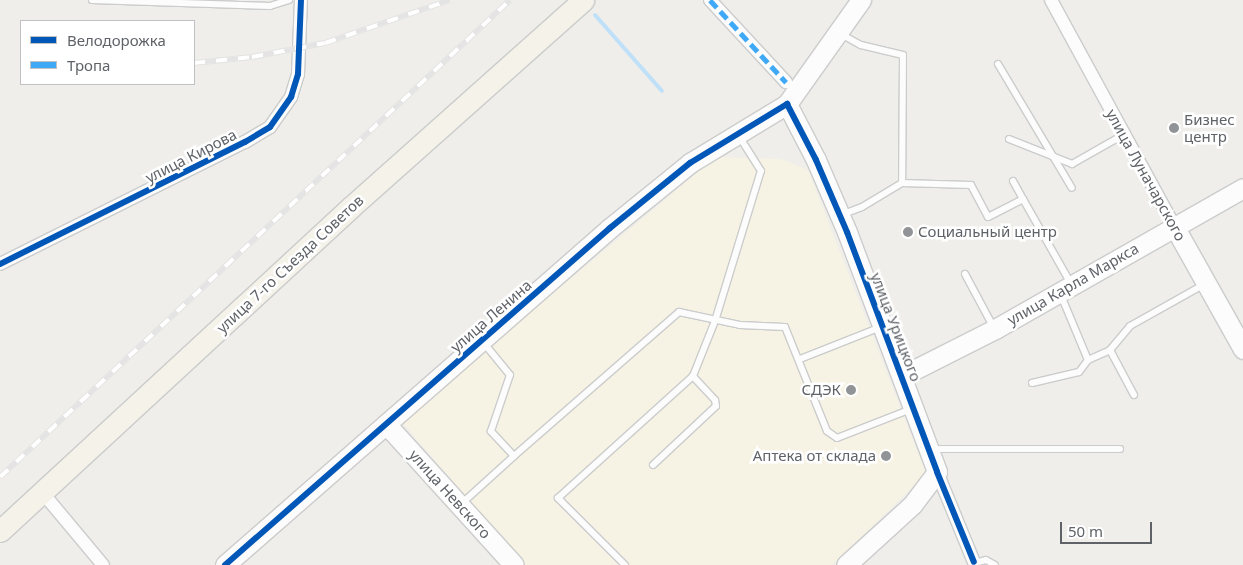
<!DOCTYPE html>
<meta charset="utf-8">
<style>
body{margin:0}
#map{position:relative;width:1243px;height:565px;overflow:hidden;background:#efeeea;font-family:"Noto Sans",sans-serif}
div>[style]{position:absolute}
.commercial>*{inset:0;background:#f7f3e4}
.stream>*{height:4px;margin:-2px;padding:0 2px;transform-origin:2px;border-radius:2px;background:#bfe0f9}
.roads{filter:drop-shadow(1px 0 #cbcccc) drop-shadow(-1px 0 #cbcccc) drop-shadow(0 1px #cbcccc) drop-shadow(0 -1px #cbcccc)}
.lane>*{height:6px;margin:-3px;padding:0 3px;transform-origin:3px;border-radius:3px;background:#fdfcfc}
.street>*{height:12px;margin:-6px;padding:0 6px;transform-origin:6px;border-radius:6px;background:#fdfcfc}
.secondary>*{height:19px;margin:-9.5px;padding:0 9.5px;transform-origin:9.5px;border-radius:9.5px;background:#fdfcfc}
.primary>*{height:21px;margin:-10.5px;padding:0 10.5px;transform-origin:10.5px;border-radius:10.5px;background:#f4f2e9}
.rail>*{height:5.5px;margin-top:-2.75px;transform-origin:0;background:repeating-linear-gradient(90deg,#fff 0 11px,#e4e4e4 0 22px);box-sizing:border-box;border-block:1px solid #e4e4e4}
.quiet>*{height:5px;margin-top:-2.5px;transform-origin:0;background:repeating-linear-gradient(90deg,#3fa9f5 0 10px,transparent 0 15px)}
.cycleway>*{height:6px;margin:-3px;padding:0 3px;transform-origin:3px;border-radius:3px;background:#0057b8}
.dots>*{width:14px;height:14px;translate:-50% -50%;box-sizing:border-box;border:2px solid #fff;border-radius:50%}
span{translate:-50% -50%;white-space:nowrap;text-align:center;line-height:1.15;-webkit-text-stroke:5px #fff;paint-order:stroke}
.poi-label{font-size:15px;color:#5f6368}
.left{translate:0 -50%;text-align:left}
.right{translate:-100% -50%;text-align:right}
.street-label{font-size:15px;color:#5f6368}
.legend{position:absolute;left:20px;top:20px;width:175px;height:65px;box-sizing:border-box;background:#fff;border:1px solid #bfc1c3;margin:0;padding:6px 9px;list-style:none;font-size:15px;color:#5f6368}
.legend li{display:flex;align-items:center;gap:10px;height:25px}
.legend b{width:25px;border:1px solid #bfc1c3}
.scale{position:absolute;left:1060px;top:522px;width:92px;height:22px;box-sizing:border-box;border:2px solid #5f6368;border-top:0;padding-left:6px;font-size:15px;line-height:18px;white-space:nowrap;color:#5f6368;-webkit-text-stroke:4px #fff;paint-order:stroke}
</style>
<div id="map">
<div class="commercial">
<i style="clip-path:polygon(716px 157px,781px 159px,808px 170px,926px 474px,832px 565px,525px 565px,401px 421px)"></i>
</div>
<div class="stream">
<i style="left:595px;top:15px;width:101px;rotate:48.6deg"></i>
</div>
<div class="roads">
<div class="lane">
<i style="left:92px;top:0;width:178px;rotate:1.9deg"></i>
<i style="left:270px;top:6px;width:20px;rotate:-18deg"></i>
<i style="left:839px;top:33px;width:25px;rotate:29deg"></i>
<i style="left:861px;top:45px;width:43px;rotate:13.4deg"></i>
<i style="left:903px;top:55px;width:128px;rotate:90.4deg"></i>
<i style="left:998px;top:64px;width:144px;rotate:59.2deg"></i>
<i style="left:1009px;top:139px;width:68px;rotate:21.6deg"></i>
<i style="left:1072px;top:164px;width:59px;rotate:-29.6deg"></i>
<i style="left:1013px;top:181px;width:21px;rotate:61deg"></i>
<i style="left:841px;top:215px;width:22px;rotate:-21deg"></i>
<i style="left:862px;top:207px;width:47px;rotate:-31deg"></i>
<i style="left:902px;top:183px;width:69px;rotate:1.7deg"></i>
<i style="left:971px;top:185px;width:36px;rotate:62deg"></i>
<i style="left:988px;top:217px;width:39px;rotate:-27deg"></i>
<i style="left:1023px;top:199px;width:98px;rotate:60.5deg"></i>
<i style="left:965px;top:274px;width:61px;rotate:61.8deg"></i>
<i style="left:800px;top:359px;width:87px;rotate:-21.6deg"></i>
<i style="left:1088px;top:360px;width:24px;rotate:-24deg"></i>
<i style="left:1032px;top:383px;width:48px;rotate:-13.2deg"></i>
<i style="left:1079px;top:372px;width:15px;rotate:-53deg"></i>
<i style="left:1088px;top:360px;width:73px;rotate:-112.7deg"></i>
<i style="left:1134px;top:395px;width:51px;rotate:-118.1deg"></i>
<i style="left:1110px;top:350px;width:31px;rotate:-50deg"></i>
<i style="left:1130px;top:326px;width:84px;rotate:-29.3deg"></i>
<i style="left:931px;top:449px;width:189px"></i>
<i style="left:514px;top:456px;width:219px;rotate:-41.1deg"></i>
<i style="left:679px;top:312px;width:62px;rotate:12deg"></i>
<i style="left:740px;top:325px;width:45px;rotate:2.5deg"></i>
<i style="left:785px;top:327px;width:112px;rotate:68deg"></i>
<i style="left:827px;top:431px;width:12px;rotate:35deg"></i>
<i style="left:837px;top:438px;width:79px;rotate:-21.4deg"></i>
<i style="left:653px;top:465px;width:86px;rotate:-43.1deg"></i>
<i style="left:716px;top:406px;width:6px;rotate:-99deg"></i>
<i style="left:715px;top:400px;width:33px;rotate:-133deg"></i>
<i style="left:460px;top:505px;width:73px;rotate:-42.2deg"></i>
<i style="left:514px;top:456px;width:34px;rotate:-133deg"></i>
<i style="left:491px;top:431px;width:59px;rotate:-71.3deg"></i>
<i style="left:510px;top:375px;width:43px;rotate:-129.3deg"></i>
<i style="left:974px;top:563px;width:12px;rotate:-14deg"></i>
<i style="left:986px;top:560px;width:10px;rotate:29deg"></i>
<i style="left:625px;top:565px;width:95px;rotate:-135deg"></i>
<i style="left:558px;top:498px;width:182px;rotate:-42.1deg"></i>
<i style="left:693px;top:376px;width:59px;rotate:-68.2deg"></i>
<i style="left:715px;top:321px;width:157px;rotate:-73deg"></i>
<i style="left:761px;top:171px;width:41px;rotate:-122.2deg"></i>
</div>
<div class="street">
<i style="left:710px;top:0;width:112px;rotate:47.2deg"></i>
<i style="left:1051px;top:0;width:257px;rotate:61.4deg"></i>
<i style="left:0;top:264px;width:274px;rotate:-26.5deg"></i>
<i style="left:245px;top:142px;width:29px;rotate:-31deg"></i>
<i style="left:270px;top:127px;width:37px;rotate:-55deg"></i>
<i style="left:291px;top:97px;width:24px;rotate:-73deg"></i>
<i style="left:298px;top:74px;width:74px;rotate:-87.7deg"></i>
<i style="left:937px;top:472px;width:97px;rotate:67.7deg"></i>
<i style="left:42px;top:492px;width:95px;rotate:50.1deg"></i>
</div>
<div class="secondary">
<i style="left:787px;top:104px;width:63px;rotate:62.6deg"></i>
<i style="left:816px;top:160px;width:78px;rotate:66.7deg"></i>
<i style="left:847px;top:232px;width:256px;rotate:69.4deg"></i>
<i style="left:937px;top:472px;width:41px;rotate:127.1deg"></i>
<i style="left:912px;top:505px;width:89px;rotate:137.7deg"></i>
<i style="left:1174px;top:226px;width:141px;rotate:60.7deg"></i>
<i style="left:902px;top:376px;width:104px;rotate:-26.8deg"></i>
<i style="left:995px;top:329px;width:285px;rotate:-29.6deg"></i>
<i style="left:386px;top:424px;width:190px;rotate:47.8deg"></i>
<i style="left:225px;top:565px;width:512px;rotate:-41.2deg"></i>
<i style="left:610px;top:228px;width:103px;rotate:-39.1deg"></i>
<i style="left:690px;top:163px;width:114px;rotate:-31.3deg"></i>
<i style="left:787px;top:104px;width:128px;rotate:-54.6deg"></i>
</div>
<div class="primary">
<i style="left:0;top:531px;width:478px;rotate:-42.7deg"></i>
<i style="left:351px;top:207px;width:311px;rotate:-41.7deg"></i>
</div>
</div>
<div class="rail">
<i style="left:194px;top:63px;width:58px;rotate:-5.9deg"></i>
<i style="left:252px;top:57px;width:74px;rotate:-10.9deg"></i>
<i style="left:325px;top:43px;width:132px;rotate:-19deg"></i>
<i style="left:0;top:477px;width:698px;rotate:-43.09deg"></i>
</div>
<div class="quiet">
<i style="left:710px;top:0;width:112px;rotate:47.2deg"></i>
</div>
<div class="cycleway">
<i style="left:0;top:264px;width:274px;rotate:-26.5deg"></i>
<i style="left:245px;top:142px;width:29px;rotate:-31deg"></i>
<i style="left:270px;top:127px;width:37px;rotate:-55deg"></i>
<i style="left:291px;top:97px;width:24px;rotate:-73deg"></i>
<i style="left:298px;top:74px;width:74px;rotate:-87.7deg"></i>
<i style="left:225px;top:565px;width:512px;rotate:-41.2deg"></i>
<i style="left:610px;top:228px;width:103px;rotate:-39.1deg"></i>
<i style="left:690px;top:163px;width:114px;rotate:-31.3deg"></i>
<i style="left:787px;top:104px;width:63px;rotate:62.6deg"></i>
<i style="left:816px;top:160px;width:78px;rotate:66.7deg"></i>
<i style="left:847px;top:232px;width:256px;rotate:69.4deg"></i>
<i style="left:937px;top:472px;width:97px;rotate:67.7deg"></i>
</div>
<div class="dots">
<i style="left:1174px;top:128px;background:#919496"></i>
<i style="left:908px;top:232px;background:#919496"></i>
<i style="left:851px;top:390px;background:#919496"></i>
<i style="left:886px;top:456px;background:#919496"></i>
</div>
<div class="poi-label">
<span class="left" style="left:1184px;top:128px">Бизнес<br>центр</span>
<span class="left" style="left:918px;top:232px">Социальный центр</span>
<span class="right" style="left:841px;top:390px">СДЭК</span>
<span class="right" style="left:876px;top:456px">Аптека от склада</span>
</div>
<div class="street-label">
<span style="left:191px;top:156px;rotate:-27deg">улица Кирова</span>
<span style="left:1146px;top:175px;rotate:61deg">улица Луначарского</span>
<span style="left:290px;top:264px;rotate:-43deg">улица 7-го Съезда Советов</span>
<span style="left:1073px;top:284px;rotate:-30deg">улица Карла Маркса</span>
<span style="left:491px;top:316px;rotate:-41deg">улица Ленина</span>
<span style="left:896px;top:327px;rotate:69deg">улица Урицкого</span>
<span style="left:450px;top:494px;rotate:48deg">улица Невского</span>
</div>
<ul class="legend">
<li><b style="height:6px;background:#0057b8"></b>Велодорожка</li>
<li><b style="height:6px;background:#3fa9f5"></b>Тропа</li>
</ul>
<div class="scale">50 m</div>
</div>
